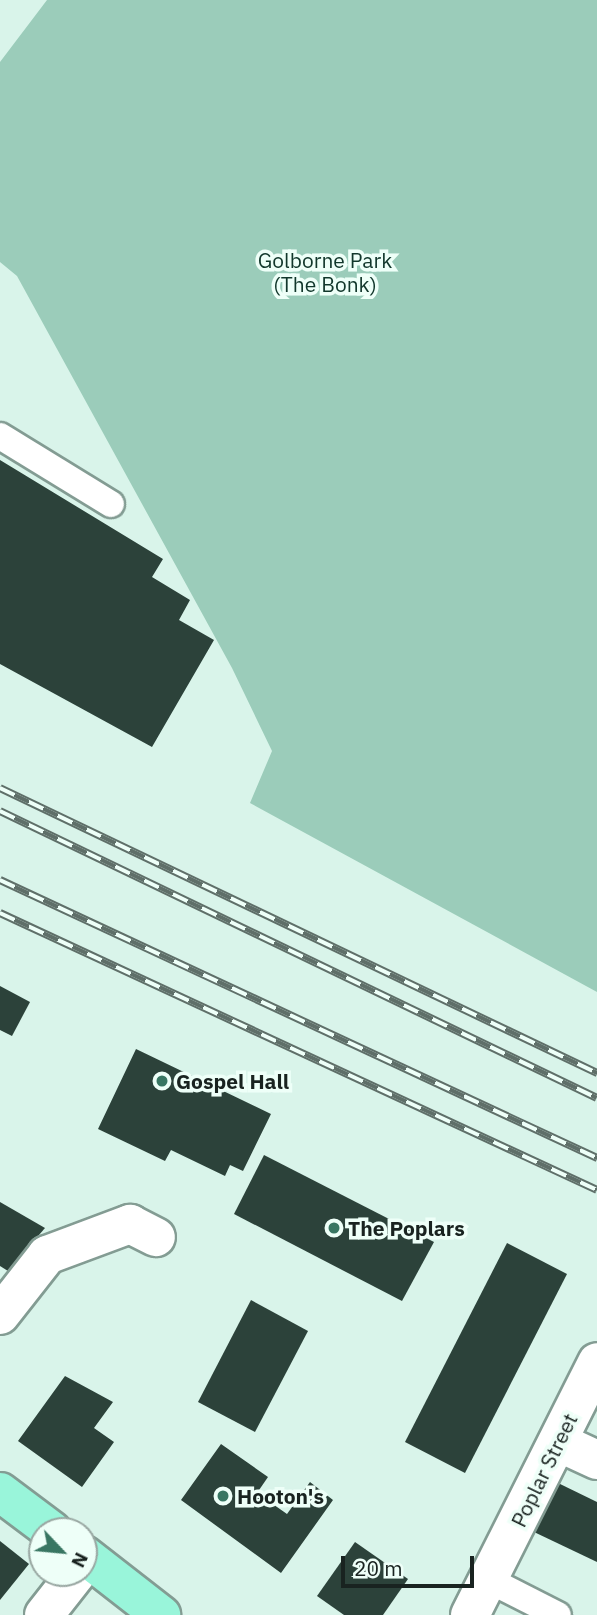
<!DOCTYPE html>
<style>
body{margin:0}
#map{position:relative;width:597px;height:1615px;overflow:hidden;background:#d9f4ea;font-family:"IBM Plex Sans",sans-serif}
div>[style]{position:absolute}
.green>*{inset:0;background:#9bccba}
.building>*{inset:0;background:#2c423a}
.roads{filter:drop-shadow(2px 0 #839c93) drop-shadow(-2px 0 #839c93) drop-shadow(0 2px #839c93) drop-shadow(0 -2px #839c93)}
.lane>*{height:26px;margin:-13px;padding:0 13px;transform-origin:13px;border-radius:13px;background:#fff}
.street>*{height:38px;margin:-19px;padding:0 19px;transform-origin:19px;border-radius:19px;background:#fff}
.primary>*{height:38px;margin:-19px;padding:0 19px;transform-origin:19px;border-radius:19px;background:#99f5da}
.rail>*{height:8px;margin-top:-4px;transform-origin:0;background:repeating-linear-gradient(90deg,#eefff8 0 16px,#5f6f69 0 32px);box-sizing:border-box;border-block:2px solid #5f6f69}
.dots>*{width:19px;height:19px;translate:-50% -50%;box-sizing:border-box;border:4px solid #eefff8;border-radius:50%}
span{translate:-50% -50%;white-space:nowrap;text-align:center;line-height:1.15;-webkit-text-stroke:7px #eefff8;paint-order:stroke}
.park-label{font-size:21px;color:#11372b}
.poi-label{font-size:21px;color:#192320;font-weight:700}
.left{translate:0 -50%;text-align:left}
.street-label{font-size:21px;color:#192320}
.north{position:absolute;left:28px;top:1517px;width:70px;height:70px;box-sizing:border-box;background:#eefff8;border:2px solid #99a7a2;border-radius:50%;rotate:116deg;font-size:19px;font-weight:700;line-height:28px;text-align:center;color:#192320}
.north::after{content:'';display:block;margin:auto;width:24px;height:32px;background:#387662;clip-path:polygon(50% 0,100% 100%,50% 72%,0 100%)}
.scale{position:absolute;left:341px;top:1556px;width:133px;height:32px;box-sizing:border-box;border:4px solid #192320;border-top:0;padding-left:9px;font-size:21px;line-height:24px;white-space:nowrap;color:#192320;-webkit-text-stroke:5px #eefff8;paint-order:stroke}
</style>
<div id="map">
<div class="green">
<i style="clip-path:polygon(47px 0,597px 0,597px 992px,250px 803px,272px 751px,232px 668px,17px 276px,0 262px,0 62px)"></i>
</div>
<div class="building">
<i style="clip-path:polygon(0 460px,163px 559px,152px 577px,190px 600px,179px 620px,214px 640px,152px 747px,0 664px)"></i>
<i style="clip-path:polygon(0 986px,30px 1002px,12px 1036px,0 1030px)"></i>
<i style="clip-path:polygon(136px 1049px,271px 1114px,243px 1171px,230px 1165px,225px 1176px,171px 1150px,165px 1161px,98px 1129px)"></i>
<i style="clip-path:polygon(264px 1155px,434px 1242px,402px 1301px,234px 1214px)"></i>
<i style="clip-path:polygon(0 1202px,45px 1228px,8px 1271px,0 1266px)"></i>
<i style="clip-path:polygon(507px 1243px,567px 1274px,465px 1473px,405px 1442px)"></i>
<i style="clip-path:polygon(251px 1300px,308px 1331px,255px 1432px,198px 1402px)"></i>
<i style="clip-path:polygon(65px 1376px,113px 1402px,94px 1428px,114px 1442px,82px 1487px,18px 1441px)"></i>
<i style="clip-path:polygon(221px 1444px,268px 1477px,257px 1493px,287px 1514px,310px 1482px,333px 1500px,281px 1573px,181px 1500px)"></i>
<i style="clip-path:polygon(558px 1483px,597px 1502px,597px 1562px,534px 1532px)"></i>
<i style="clip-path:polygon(0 1541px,29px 1564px,0 1600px)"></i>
<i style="clip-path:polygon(355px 1542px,408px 1579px,383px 1615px,344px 1615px,317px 1596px)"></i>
</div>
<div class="roads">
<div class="lane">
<i style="left:0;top:436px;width:130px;rotate:31.5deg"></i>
<i style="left:489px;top:1580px;width:77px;rotate:26.9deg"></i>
</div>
<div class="street">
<i style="left:0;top:1315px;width:76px;rotate:-51.9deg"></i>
<i style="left:47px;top:1255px;width:89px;rotate:-20.5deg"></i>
<i style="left:130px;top:1224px;width:29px;rotate:27deg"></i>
<i style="left:558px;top:1442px;width:43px;rotate:24.8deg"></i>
<i style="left:44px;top:1615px;width:53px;rotate:-51.8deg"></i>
<i style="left:470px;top:1615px;width:283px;rotate:-63.3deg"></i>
</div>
<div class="primary">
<i style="left:0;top:1492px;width:65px;rotate:36.9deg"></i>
<i style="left:84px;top:1555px;width:98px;rotate:37.9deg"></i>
</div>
</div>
<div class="rail">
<i style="left:0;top:788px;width:662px;rotate:25.52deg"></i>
<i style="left:0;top:811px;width:662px;rotate:25.68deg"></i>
<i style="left:0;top:880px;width:659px;rotate:24.97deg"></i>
<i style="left:0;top:913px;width:658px;rotate:24.89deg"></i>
</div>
<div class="dots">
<i style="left:162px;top:1081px;background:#387662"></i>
<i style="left:334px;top:1228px;background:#387662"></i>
<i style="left:223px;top:1496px;background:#387662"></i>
</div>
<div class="park-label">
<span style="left:325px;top:272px">Golborne Park<br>(The Bonk)</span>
</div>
<div class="poi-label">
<span class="left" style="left:176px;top:1081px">Gospel Hall</span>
<span class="left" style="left:348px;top:1228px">The Poplars</span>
<span class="left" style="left:237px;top:1496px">Hooton's</span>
</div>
<div class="street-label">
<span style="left:544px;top:1470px;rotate:-64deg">Poplar Street</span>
</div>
<div class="north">N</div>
<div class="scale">20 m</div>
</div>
